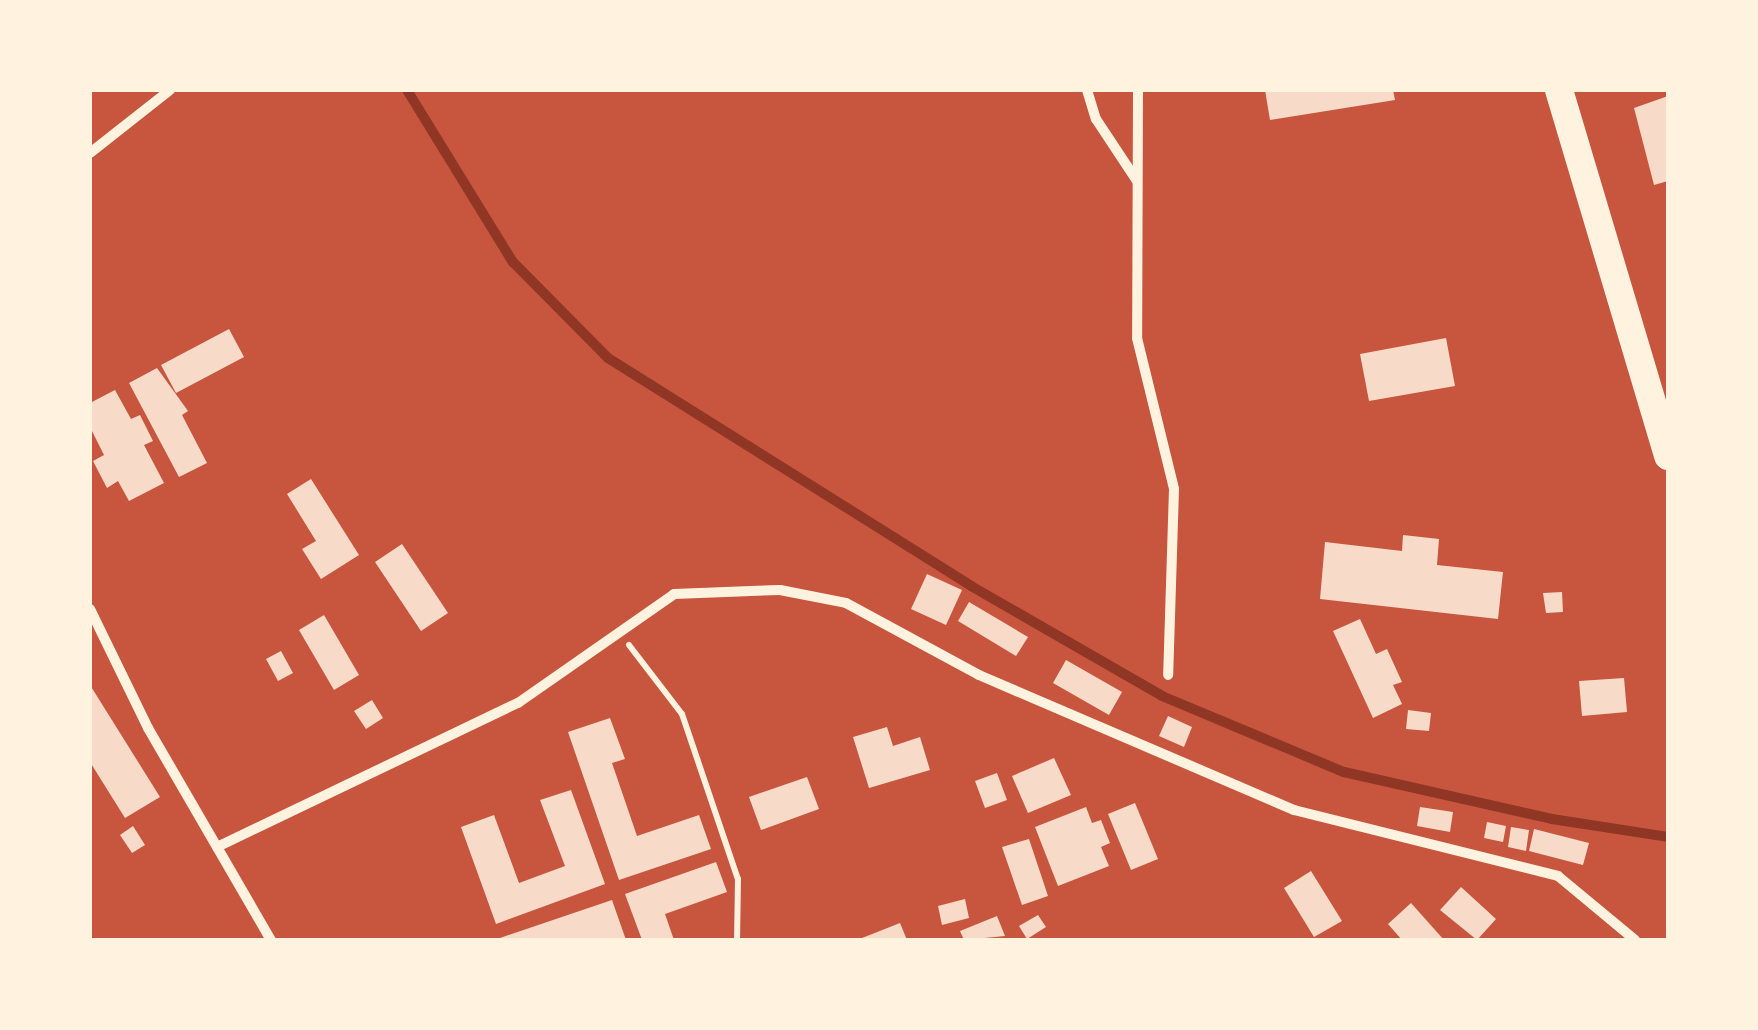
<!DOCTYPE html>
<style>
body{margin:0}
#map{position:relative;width:1758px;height:1030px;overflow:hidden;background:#c8553d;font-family:"Nunito Sans",sans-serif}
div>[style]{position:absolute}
.stream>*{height:10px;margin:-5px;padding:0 5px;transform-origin:5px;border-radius:5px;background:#8f3625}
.building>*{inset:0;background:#f7dbc8}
.path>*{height:6px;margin:-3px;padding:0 3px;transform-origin:3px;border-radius:3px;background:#fff3e0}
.minor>*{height:10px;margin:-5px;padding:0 5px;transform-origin:5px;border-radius:5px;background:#fff3e0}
.trunk>*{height:28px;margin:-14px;padding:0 14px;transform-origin:14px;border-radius:14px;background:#fff3e0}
span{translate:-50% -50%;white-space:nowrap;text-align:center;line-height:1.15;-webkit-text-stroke:8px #fff3e0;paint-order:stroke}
.frame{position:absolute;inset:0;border:92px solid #fff3e0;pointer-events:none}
</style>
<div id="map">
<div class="stream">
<i style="left:407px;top:90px;width:202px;rotate:58.4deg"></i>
<i style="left:513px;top:262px;width:135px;rotate:45.3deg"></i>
<i style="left:608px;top:358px;width:429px;rotate:32.1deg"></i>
<i style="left:971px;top:586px;width:220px;rotate:29.9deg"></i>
<i style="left:1162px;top:696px;width:197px;rotate:22.7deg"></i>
<i style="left:1344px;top:772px;width:213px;rotate:12.7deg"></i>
<i style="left:1552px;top:819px;width:117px;rotate:8.8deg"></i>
</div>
<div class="building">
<i style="clip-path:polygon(1265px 90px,1393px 90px,1395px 100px,1270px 120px)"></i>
<i style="clip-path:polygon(1668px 96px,1668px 181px,1654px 185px,1634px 108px)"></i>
<i style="clip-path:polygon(229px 329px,244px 357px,176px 393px,161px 365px)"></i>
<i style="clip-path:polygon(1446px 338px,1455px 386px,1369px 401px,1360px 354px)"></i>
<i style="clip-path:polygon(157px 368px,188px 411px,182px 415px,207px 463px,179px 477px,129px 383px)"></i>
<i style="clip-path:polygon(115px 390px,131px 419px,140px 415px,153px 441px,144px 445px,164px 483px,129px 501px,118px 481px,107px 488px,93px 461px,104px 455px,90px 427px,90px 403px)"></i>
<i style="clip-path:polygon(311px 479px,359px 555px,321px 579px,302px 549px,316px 541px,287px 494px)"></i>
<i style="clip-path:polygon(1403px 535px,1439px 539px,1437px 565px,1503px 572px,1498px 619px,1320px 599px,1325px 542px,1402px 551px)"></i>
<i style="clip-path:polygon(402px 544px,448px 613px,421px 631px,375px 562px)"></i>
<i style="clip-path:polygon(927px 574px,962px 590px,946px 625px,911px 609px)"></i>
<i style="clip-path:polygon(1562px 592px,1563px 612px,1546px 613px,1543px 593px)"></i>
<i style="clip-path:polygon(969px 602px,1028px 637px,1016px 656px,958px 621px)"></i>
<i style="clip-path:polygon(324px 615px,359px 675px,334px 690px,299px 630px)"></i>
<i style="clip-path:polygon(1360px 619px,1376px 654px,1387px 649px,1402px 682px,1393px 685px,1402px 704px,1373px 718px,1333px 631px)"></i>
<i style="clip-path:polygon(281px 651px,293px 673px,278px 681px,266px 659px)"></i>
<i style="clip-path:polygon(1066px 660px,1122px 692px,1109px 715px,1053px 683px)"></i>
<i style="clip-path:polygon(1624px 678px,1627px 712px,1582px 716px,1579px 681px)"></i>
<i style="clip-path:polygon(90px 685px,160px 797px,125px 818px,90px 762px)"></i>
<i style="clip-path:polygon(372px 700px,383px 718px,366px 729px,354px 711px)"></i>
<i style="clip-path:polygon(1408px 710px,1431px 713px,1429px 731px,1406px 729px)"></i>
<i style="clip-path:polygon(1168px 716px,1192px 727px,1184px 747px,1159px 736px)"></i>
<i style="clip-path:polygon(610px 718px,625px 759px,612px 763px,637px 836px,699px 815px,711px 849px,619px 880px,568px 732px)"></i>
<i style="clip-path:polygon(887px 727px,893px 746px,920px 737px,930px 770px,869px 788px,853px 737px)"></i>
<i style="clip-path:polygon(1054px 758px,1071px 795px,1028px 813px,1012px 776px)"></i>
<i style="clip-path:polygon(997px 773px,1007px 800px,985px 808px,975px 781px)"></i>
<i style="clip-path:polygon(807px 777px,819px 809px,761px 830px,749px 797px)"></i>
<i style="clip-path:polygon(571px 790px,605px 884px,496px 924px,461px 827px,494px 815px,519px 883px,565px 866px,540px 800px)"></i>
<i style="clip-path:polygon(1135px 803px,1158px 859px,1131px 870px,1108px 814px)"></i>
<i style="clip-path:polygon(1086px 807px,1092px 823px,1101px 820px,1110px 843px,1101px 847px,1109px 866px,1058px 886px,1035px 827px)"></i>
<i style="clip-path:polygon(1420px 807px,1453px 812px,1450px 832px,1417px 826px)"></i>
<i style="clip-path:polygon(1487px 822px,1506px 826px,1503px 842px,1484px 838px)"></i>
<i style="clip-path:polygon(133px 826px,145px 845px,132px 853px,120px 835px)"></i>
<i style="clip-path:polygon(1511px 827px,1529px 830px,1526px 851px,1508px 847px)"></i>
<i style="clip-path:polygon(1534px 829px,1589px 843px,1583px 865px,1529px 851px)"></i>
<i style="clip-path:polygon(1029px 839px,1048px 896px,1022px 905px,1002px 847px)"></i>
<i style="clip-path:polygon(716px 862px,727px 892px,665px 914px,674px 940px,642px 940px,625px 894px)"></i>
<i style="clip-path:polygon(1311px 871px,1342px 921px,1314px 937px,1284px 888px)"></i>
<i style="clip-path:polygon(1461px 887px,1496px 919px,1477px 940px,1440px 910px)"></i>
<i style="clip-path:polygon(965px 899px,969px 918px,942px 925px,938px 906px)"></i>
<i style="clip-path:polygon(612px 900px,626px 940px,497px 940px,497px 939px)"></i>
<i style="clip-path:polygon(1411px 903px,1444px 940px,1402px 940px,1388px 924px)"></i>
<i style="clip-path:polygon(1038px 915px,1046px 927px,1027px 939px,1019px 926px)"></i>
<i style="clip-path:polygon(997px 916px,1005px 936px,964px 940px,960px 931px)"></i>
<i style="clip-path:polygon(900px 923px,907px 940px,857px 940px)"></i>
</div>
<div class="path">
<i style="left:629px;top:645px;width:87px;rotate:52.5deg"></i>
<i style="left:682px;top:714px;width:174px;rotate:71.3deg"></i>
<i style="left:738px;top:879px;width:61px;rotate:90.9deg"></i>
</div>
<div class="minor">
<i style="left:1087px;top:90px;width:30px;rotate:73deg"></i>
<i style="left:1096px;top:119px;width:74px;rotate:56.5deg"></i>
<i style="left:1138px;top:90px;width:248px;rotate:90.2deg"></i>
<i style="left:1137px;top:338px;width:155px;rotate:76.2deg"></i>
<i style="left:1174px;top:489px;width:186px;rotate:91.8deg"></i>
<i style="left:90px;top:153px;width:102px;rotate:-38.2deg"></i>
<i style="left:90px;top:609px;width:132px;rotate:64deg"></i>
<i style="left:148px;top:728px;width:245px;rotate:59.9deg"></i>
<i style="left:217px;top:847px;width:334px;rotate:-25.6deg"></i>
<i style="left:518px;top:703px;width:190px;rotate:-34.9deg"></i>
<i style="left:674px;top:594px;width:106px;rotate:-2.2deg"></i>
<i style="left:780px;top:590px;width:67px;rotate:11.1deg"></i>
<i style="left:846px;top:603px;width:151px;rotate:28.4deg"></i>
<i style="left:979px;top:675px;width:343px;rotate:23.2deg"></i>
<i style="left:1294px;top:810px;width:272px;rotate:14deg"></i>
<i style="left:1558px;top:876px;width:100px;rotate:39.7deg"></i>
</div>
<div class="trunk">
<i style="left:1559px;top:90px;width:382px;rotate:73.4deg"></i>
</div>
<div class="frame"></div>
</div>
